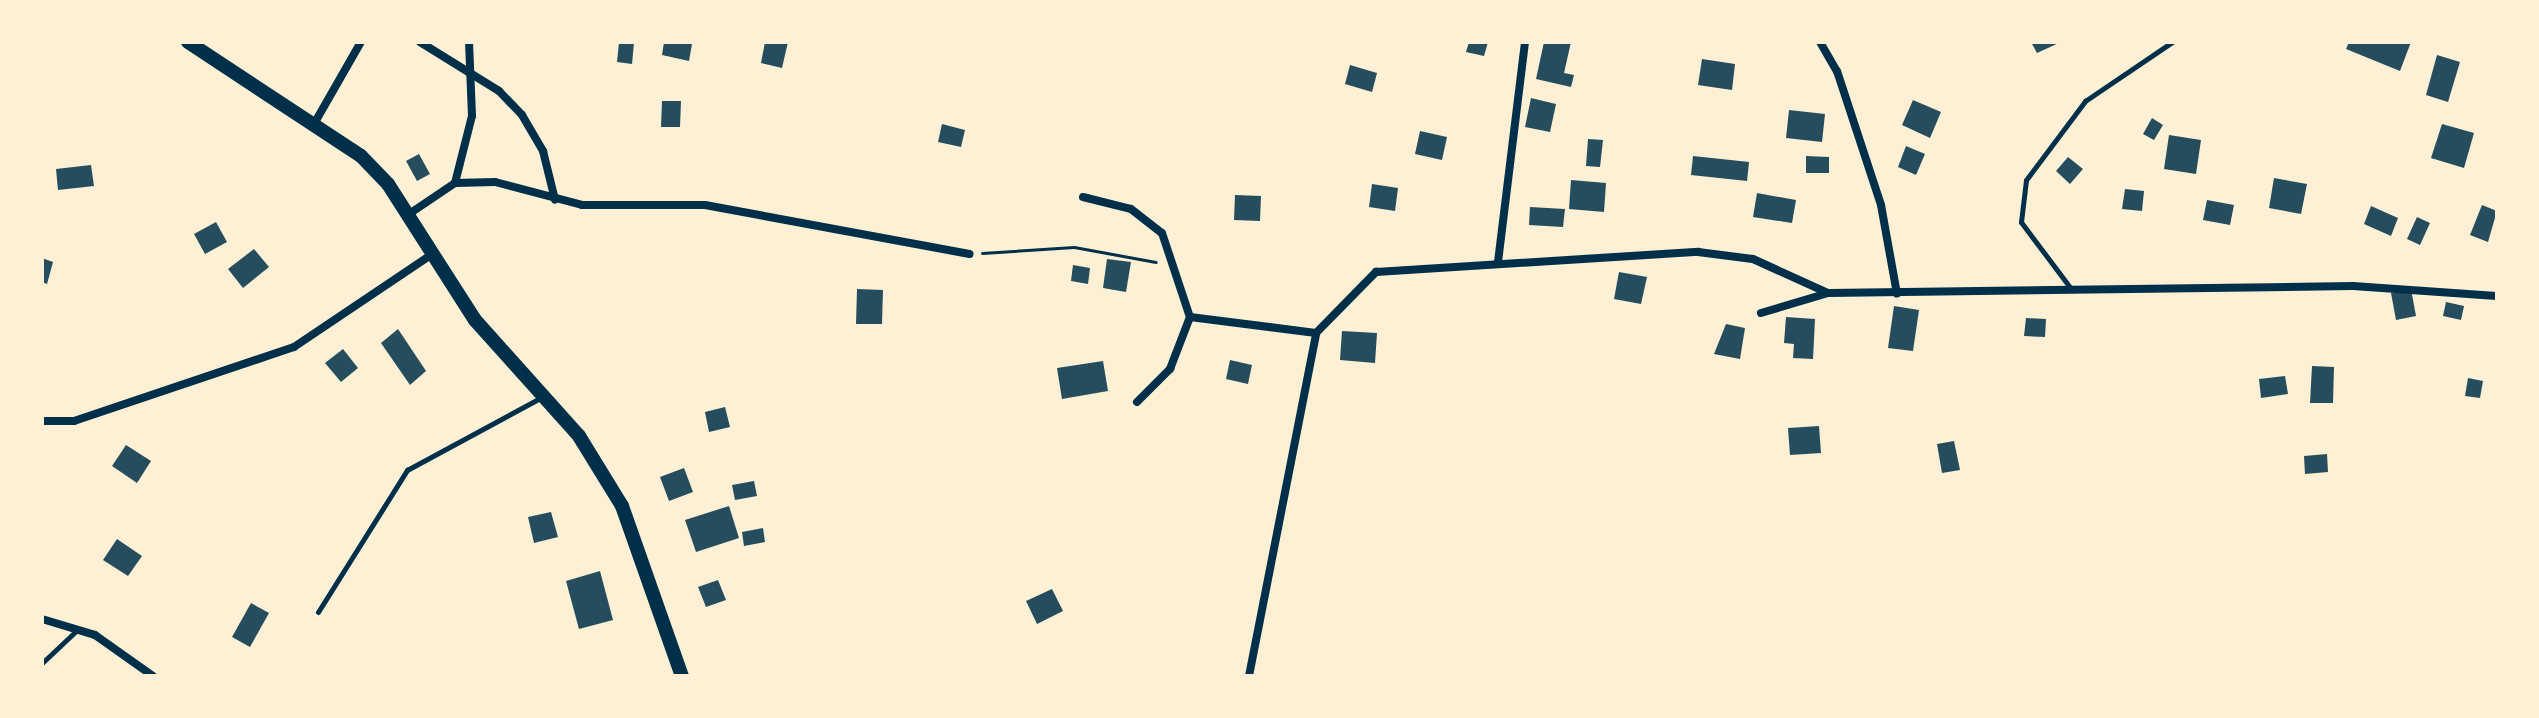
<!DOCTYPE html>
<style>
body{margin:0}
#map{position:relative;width:2539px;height:718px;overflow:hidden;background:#fdf0d5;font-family:Commissioner,sans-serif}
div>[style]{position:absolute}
.building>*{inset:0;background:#264d5e}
.path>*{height:3px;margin:-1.5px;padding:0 1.5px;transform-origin:1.5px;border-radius:1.5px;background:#003049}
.service>*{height:5px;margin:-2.5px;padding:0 2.5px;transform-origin:2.5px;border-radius:2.5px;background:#003049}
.minor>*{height:8px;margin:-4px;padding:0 4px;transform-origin:4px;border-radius:4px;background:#003049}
.secondary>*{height:14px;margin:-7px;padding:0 7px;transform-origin:7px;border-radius:7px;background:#003049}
span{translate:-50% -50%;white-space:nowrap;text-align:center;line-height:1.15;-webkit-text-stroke:8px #fdf0d5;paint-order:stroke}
.frame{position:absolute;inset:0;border:44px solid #fdf0d5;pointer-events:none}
</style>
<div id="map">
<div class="building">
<i style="clip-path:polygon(619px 42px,634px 43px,632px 64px,617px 62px)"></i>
<i style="clip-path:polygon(664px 42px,692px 44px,689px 61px,662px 55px)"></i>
<i style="clip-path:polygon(765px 42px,788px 42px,782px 68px,761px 63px)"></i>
<i style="clip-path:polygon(1469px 42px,1488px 42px,1484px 56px,1466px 52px)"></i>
<i style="clip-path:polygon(1544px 42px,1571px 42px,1564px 73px,1574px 75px,1571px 87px,1536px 79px)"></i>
<i style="clip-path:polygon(2031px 42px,2061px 42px,2037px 53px)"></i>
<i style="clip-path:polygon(2349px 42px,2411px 42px,2400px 71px,2346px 49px)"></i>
<i style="clip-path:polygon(2437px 55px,2460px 62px,2448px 102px,2426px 95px)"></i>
<i style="clip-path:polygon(1702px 59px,1735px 64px,1732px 90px,1698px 85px)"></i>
<i style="clip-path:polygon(1350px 65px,1377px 73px,1372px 92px,1345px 84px)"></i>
<i style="clip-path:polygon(1531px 98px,1556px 104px,1550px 132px,1525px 127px)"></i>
<i style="clip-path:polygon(1913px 100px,1941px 112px,1930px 138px,1902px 125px)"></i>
<i style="clip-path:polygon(662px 101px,681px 101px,680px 127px,661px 127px)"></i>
<i style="clip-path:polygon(1789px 110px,1825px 114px,1822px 142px,1786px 138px)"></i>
<i style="clip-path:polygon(2152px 118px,2163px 125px,2154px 140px,2143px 134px)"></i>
<i style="clip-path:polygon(942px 124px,965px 130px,961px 147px,938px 142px)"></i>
<i style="clip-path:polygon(2442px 124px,2474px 133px,2464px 168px,2431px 158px)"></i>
<i style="clip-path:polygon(1420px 131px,1447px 137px,1442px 160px,1415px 154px)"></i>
<i style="clip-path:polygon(2169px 135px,2201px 140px,2196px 174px,2164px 169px)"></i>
<i style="clip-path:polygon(1588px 139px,1603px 140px,1600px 167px,1586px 166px)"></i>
<i style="clip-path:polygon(1906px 146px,1925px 154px,1916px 175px,1898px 167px)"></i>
<i style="clip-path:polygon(419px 154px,430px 174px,417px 181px,406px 161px)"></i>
<i style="clip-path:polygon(1693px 156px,1749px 162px,1747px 181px,1691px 175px)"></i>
<i style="clip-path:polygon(1806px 156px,1829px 157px,1829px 173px,1806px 173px)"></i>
<i style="clip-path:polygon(2068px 157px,2083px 169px,2070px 184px,2056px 171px)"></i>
<i style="clip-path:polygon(91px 165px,94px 186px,58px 190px,56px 169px)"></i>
<i style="clip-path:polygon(2274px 178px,2307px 184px,2301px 214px,2269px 208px)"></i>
<i style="clip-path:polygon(1571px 180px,1606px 183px,1604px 212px,1569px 209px)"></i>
<i style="clip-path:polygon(1372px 184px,1398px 188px,1395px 211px,1369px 207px)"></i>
<i style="clip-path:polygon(2125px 189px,2144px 191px,2142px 211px,2122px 209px)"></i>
<i style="clip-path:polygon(1757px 193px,1796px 200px,1792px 223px,1753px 217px)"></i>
<i style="clip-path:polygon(1235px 195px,1261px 196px,1260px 221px,1234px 220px)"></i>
<i style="clip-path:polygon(2207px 200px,2234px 205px,2230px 225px,2203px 220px)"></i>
<i style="clip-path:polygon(2482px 205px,2497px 211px,2488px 242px,2470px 235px)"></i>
<i style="clip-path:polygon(2371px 206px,2398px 218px,2391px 236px,2364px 224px)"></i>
<i style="clip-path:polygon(1530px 207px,1565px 209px,1563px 227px,1529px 225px)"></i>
<i style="clip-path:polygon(2417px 217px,2430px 223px,2420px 245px,2407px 239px)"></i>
<i style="clip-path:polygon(216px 222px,227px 242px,205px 254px,194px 234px)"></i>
<i style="clip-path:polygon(254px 249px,269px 267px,243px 288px,228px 269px)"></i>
<i style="clip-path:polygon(42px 258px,53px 262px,47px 284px,42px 282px)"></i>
<i style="clip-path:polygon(1107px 259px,1131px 262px,1126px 292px,1103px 288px)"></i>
<i style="clip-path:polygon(1073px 265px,1090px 268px,1088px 284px,1071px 281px)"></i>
<i style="clip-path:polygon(1619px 272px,1647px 277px,1641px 304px,1614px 299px)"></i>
<i style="clip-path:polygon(857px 289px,883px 290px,882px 324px,856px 324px)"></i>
<i style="clip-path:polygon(2411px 289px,2416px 316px,2396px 320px,2391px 293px)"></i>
<i style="clip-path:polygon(2446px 302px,2464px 306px,2461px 320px,2443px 316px)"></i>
<i style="clip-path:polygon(1894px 306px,1919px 310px,1913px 351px,1888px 348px)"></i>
<i style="clip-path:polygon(1786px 317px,1815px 319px,1813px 359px,1793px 358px,1794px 344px,1784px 343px)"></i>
<i style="clip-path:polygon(2026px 318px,2046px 319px,2045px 337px,2024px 336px)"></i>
<i style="clip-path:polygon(1726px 324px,1745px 328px,1740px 359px,1714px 354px)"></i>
<i style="clip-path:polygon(398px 329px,426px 371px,410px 385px,381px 343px)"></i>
<i style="clip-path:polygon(1342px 331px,1377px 333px,1375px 363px,1340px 360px)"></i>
<i style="clip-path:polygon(343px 349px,358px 368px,341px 382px,325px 363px)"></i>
<i style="clip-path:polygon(1230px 360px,1252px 365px,1248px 384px,1226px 379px)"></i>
<i style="clip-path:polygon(1103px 361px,1108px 391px,1062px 399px,1057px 368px)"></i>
<i style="clip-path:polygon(2312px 366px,2334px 367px,2333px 403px,2310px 403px)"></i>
<i style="clip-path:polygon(2285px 376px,2288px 394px,2261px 398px,2259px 379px)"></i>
<i style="clip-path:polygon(2468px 378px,2483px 381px,2480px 398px,2465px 396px)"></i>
<i style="clip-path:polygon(725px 407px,730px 427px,709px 432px,705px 412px)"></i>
<i style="clip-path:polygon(1819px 426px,1821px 453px,1790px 455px,1788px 428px)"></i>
<i style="clip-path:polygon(1954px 441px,1960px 470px,1942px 473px,1937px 444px)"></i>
<i style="clip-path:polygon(126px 445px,151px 461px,137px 483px,112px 466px)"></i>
<i style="clip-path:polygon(2327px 454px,2328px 472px,2305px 474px,2304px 456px)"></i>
<i style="clip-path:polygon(684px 468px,693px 492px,669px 501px,660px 477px)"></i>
<i style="clip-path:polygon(754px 481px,757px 496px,735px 500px,732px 485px)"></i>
<i style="clip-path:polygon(729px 506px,739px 538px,696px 552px,685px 520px)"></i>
<i style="clip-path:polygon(551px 512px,558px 537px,534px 543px,528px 517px)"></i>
<i style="clip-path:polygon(763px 528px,765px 542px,744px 546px,742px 532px)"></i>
<i style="clip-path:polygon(117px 539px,142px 556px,128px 576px,103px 560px)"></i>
<i style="clip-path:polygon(600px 571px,613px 620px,579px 629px,566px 581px)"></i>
<i style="clip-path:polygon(718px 580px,726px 600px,706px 607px,698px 587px)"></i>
<i style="clip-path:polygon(1052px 589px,1063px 611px,1037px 624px,1026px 601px)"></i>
<i style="clip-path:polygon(251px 603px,269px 613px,250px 647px,232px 637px)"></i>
</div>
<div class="path">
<i style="left:982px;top:253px;width:92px;rotate:-3.7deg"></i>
<i style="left:1074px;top:247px;width:83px;rotate:10.4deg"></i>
</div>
<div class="service">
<i style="left:2072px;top:290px;width:85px;rotate:-126.9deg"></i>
<i style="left:2021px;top:222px;width:42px;rotate:-83.2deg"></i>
<i style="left:2026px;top:180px;width:99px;rotate:-53.2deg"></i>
<i style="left:2085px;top:101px;width:105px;rotate:-34.1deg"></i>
<i style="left:318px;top:612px;width:168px;rotate:-57.9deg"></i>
<i style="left:407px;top:470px;width:153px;rotate:-28.4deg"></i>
<i style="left:42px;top:663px;width:47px;rotate:-43.3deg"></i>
</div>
<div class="minor">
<i style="left:420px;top:42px;width:93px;rotate:31.8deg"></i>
<i style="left:499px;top:91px;width:33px;rotate:46deg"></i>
<i style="left:522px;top:115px;width:42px;rotate:59.7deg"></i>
<i style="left:543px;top:151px;width:50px;rotate:76.2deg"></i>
<i style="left:1820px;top:42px;width:34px;rotate:60deg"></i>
<i style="left:1837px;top:71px;width:141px;rotate:71.8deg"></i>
<i style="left:1881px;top:205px;width:90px;rotate:79.8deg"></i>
<i style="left:314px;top:124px;width:95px;rotate:-60.2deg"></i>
<i style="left:455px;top:183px;width:40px;rotate:-1.4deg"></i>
<i style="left:495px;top:182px;width:90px;rotate:14.8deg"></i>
<i style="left:582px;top:205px;width:123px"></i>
<i style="left:705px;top:205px;width:269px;rotate:10.5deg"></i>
<i style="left:1083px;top:197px;width:49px;rotate:14deg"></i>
<i style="left:1131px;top:209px;width:39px;rotate:38deg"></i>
<i style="left:1162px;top:233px;width:89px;rotate:71.6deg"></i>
<i style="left:1190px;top:317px;width:127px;rotate:7.2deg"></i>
<i style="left:409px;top:214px;width:55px;rotate:-34deg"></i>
<i style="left:455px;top:183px;width:69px;rotate:-75.8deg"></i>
<i style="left:472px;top:116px;width:74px;rotate:-92.3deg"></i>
<i style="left:1498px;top:262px;width:222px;rotate:-83deg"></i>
<i style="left:1761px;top:313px;width:70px;rotate:-16.6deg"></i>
<i style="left:1828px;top:293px;width:525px;rotate:-0.76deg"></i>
<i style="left:2353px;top:286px;width:144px;rotate:4deg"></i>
<i style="left:1137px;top:402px;width:47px;rotate:-45deg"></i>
<i style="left:1170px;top:369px;width:56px;rotate:-69deg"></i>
<i style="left:42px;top:421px;width:32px"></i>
<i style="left:74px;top:421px;width:232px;rotate:-18.6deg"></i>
<i style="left:294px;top:347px;width:165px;rotate:-33.9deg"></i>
<i style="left:42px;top:619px;width:55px;rotate:16.8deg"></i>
<i style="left:95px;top:635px;width:71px;rotate:35.3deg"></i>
<i style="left:1249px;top:676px;width:349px;rotate:-78.9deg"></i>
<i style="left:1316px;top:333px;width:86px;rotate:-45.5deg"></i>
<i style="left:1376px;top:272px;width:323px;rotate:-3.6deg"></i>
<i style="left:1698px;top:252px;width:55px;rotate:7.3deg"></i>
<i style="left:1753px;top:259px;width:82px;rotate:24.4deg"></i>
</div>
<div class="secondary">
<i style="left:188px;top:42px;width:207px;rotate:33.4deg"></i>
<i style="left:361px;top:156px;width:39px;rotate:46deg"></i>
<i style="left:388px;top:184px;width:161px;rotate:57.4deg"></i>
<i style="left:475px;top:320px;width:156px;rotate:48.1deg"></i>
<i style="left:579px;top:436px;width:82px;rotate:58.4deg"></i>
<i style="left:622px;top:506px;width:180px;rotate:70.6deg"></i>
</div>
<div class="frame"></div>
</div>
